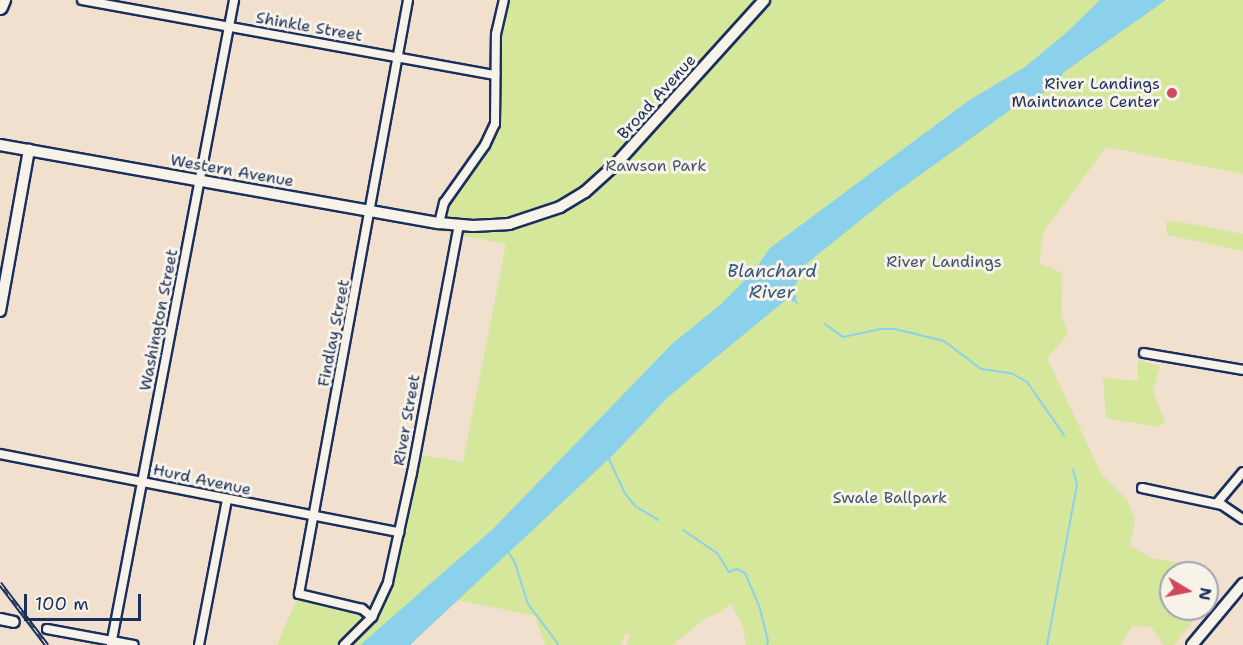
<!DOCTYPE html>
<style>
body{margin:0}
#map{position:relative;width:1243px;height:645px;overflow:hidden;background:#f0e0cd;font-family:"Shantell Sans",sans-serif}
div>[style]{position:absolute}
.green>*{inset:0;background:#d4e79b}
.water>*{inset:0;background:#8bd1ec}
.stream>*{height:2px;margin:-1px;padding:0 1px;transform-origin:1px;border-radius:1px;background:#8bd1ec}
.roads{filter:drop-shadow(2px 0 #1b2f5e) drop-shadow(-2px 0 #1b2f5e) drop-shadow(0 2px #1b2f5e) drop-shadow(0 -2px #1b2f5e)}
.minor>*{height:8px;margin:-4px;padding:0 4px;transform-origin:4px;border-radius:4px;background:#f7f3e8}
.tertiary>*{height:10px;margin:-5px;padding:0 5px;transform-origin:5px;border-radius:5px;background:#f7f3e8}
.secondary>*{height:10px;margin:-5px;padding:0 5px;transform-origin:5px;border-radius:5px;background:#f7f3e8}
.trunk>*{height:14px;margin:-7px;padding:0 7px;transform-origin:7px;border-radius:7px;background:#f7f3e8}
.rail>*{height:4.5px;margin-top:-2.25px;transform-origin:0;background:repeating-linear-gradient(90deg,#f7f3e8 0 7px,#1b2f5e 0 14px);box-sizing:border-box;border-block:2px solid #1b2f5e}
.dots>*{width:16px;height:16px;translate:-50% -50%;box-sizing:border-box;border:3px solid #f7f3e8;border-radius:50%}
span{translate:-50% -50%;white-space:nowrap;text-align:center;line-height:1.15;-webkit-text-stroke:6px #f7f3e8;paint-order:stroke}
.street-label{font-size:16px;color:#1b2f5e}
.poi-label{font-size:16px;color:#1b2f5e}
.right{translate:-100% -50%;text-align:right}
.park-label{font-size:16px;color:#40546a}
.water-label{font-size:18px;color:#375882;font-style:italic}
.north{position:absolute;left:1159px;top:561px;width:60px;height:60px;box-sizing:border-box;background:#f7f3e8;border:2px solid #9fa5b1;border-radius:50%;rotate:100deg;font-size:16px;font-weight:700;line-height:24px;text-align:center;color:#1b2f5e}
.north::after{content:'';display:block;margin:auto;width:21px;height:27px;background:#d1495b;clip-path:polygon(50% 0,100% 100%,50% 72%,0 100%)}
.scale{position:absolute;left:24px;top:594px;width:117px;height:27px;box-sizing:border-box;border:3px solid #1b2f5e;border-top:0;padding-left:8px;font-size:18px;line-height:21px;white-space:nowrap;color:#1b2f5e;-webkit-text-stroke:4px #f7f3e8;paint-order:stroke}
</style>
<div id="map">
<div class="green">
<i style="clip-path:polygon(504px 0,1243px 0,1243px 174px,1106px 147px,1044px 231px,1039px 263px,1062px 273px,1061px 314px,1068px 334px,1047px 358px,1102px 475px,1128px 501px,1135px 521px,1130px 546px,1151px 558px,1198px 566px,1194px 573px,1171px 573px,1170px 610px,1192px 622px,1174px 645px,1164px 645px,1151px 627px,1132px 626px,1121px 645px,746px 645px,743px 627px,731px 603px,721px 612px,706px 618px,672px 645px,627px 645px,630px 634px,625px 633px,621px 645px,545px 645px,535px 616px,458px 600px,450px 595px,400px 645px,277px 645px,299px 594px,375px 612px,382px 599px,415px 454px,463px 462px,506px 244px,438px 231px,442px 208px,491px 135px,494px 51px)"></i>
<i style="clip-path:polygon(1175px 221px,1243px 234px,1243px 251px,1167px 235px,1166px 222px)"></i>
<i style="clip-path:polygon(1138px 360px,1160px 366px,1153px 390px,1165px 423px,1157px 427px,1106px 418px,1103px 378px,1138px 381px)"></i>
</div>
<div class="water">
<i style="clip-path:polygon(1100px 0,1166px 0,1064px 72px,1053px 89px,1021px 102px,887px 199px,806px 264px,791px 293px,797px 297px,793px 302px,787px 299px,668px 397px,615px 453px,410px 645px,360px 645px,493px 529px,672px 344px,721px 304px,753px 272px,770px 248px,968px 101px,1025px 67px,1066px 33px)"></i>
</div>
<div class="stream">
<i style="left:794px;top:300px;width:4px;rotate:45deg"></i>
<i style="left:825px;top:324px;width:22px;rotate:36deg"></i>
<i style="left:843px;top:337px;width:39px;rotate:-12deg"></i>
<i style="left:881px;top:329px;width:14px"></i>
<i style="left:895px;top:329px;width:50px;rotate:13.8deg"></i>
<i style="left:944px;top:341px;width:46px;rotate:37.1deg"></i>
<i style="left:981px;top:369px;width:30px;rotate:8deg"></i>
<i style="left:1011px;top:373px;width:18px;rotate:29deg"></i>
<i style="left:1027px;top:382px;width:65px;rotate:55.1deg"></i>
<i style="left:608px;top:457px;width:38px;rotate:65deg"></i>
<i style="left:624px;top:492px;width:18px;rotate:52deg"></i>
<i style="left:635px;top:506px;width:27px;rotate:31deg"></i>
<i style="left:683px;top:530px;width:41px;rotate:34.1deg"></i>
<i style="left:717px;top:553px;width:22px;rotate:58deg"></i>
<i style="left:729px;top:572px;width:9px;rotate:-21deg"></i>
<i style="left:737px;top:569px;width:9px;rotate:27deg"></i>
<i style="left:745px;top:573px;width:39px;rotate:67deg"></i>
<i style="left:760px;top:609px;width:32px;rotate:76deg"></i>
<i style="left:768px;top:640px;width:5px;rotate:101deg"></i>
<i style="left:507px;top:550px;width:15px;rotate:58deg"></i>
<i style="left:515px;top:563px;width:43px;rotate:72.4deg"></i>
<i style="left:528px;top:604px;width:50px;rotate:53.1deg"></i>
<i style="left:1047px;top:645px;width:163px;rotate:-79.4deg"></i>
<i style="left:1077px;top:485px;width:16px;rotate:-104deg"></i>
</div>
<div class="roads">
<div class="minor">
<i style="left:82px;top:0;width:420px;rotate:10.3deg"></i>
<i style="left:439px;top:223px;width:21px;rotate:-76deg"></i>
<i style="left:444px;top:203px;width:71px;rotate:-54.7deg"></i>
<i style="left:485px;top:145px;width:23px;rotate:-65deg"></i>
<i style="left:495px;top:124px;width:90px;rotate:-89.4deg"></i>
<i style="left:496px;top:34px;width:35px;rotate:-77deg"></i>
<i style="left:1144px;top:353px;width:100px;rotate:9.7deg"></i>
<i style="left:0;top:454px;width:407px;rotate:11.1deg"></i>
<i style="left:1142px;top:488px;width:82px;rotate:12deg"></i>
<i style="left:1222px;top:505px;width:25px;rotate:34deg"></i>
<i style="left:1217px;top:503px;width:40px;rotate:-50deg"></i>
<i style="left:372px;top:617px;width:13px;rotate:-141deg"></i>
<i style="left:362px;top:609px;width:65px;rotate:-166.6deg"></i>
<i style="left:299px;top:594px;width:604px;rotate:-79.6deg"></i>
<i style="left:47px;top:629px;width:88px;rotate:10.4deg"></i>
<i style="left:111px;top:645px;width:657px;rotate:-79.2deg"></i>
<i style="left:199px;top:645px;width:149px;rotate:-79.1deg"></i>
<i style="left:344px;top:645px;width:40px;rotate:-45deg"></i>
<i style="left:372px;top:617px;width:38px;rotate:-65deg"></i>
<i style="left:388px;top:582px;width:112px;rotate:-77.6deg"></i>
<i style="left:412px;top:473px;width:252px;rotate:-79.3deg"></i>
</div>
<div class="tertiary">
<i style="left:0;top:311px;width:164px;rotate:-79.8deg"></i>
<i style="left:0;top:619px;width:14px;rotate:12deg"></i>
<i style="left:1192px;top:645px;width:80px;rotate:-50.1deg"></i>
</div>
<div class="secondary">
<i style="left:0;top:145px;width:446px;rotate:10.1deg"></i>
<i style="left:439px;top:223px;width:34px;rotate:5deg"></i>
<i style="left:473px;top:226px;width:36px;rotate:-3deg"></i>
<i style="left:509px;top:224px;width:54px;rotate:-18.4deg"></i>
<i style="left:560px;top:207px;width:29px;rotate:-31deg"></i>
<i style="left:585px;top:192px;width:42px;rotate:-42.1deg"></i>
<i style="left:616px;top:164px;width:221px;rotate:-47.9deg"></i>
</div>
<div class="trunk">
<i style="left:0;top:7px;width:8px;rotate:-67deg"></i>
</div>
</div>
<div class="rail">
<i style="left:0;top:583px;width:78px;rotate:52.8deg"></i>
</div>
<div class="dots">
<i style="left:1172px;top:93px;background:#d1495b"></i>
</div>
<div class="street-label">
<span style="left:309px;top:27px;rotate:10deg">Shinkle Street</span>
<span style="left:657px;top:97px;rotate:-48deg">Broad Avenue</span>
<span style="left:232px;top:171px;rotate:10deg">Western Avenue</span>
<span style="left:159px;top:320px;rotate:-79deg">Washington Street</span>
<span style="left:334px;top:333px;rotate:-79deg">Findlay Street</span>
<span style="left:407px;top:420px;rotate:-80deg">River Street</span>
<span style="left:202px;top:480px;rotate:12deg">Hurd Avenue</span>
</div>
<div class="poi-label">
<span class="right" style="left:1160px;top:93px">River Landings<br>Maintnance Center</span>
</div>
<div class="park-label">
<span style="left:656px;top:166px">Rawson Park</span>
<span style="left:944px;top:262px">River Landings</span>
<span style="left:890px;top:498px">Swale Ballpark</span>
</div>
<div class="water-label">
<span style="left:772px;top:282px">Blanchard<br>River</span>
</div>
<div class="north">N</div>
<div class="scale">100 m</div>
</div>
